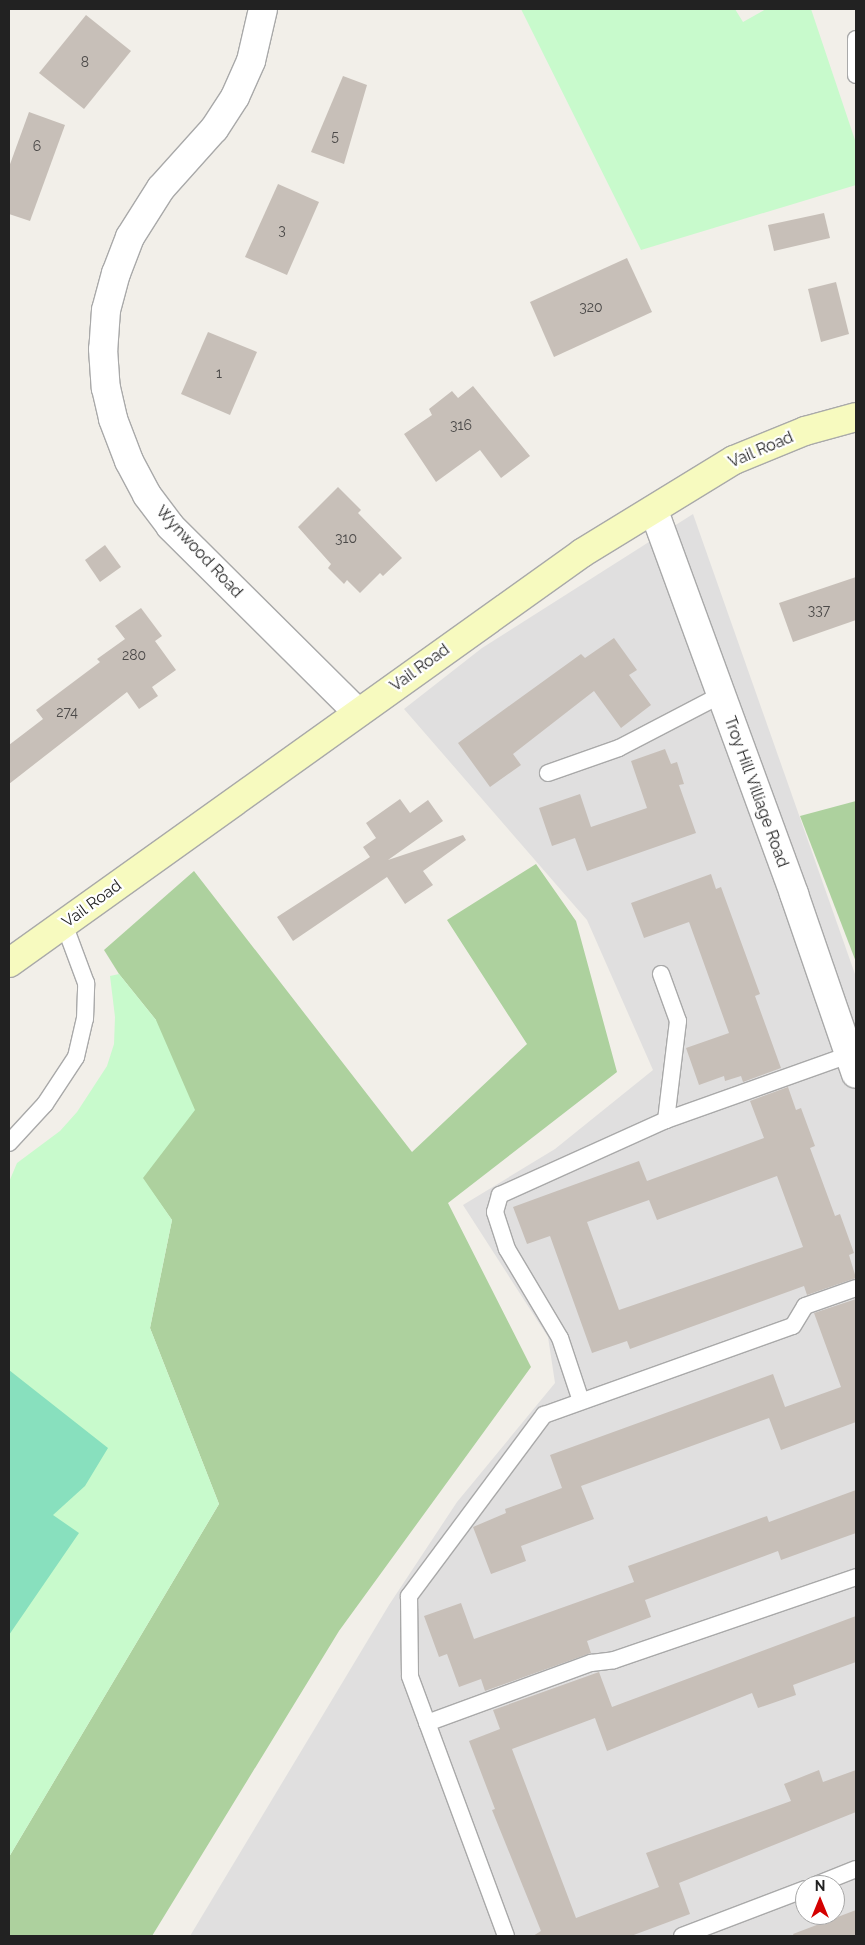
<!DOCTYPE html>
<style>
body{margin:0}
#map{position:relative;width:865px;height:1945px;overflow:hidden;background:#f2efe9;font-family:Raleway,sans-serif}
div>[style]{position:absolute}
.residential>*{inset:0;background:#e0dfdf}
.forest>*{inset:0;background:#add19e}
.park>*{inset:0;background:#c8facc}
.pitch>*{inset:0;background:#88e0be}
.building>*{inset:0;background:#c7bfb8}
.roads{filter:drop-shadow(1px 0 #a9a9a9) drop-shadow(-1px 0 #a9a9a9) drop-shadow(0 1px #a9a9a9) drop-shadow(0 -1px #a9a9a9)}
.lane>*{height:16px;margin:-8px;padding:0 8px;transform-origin:8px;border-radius:8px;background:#fff}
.street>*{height:28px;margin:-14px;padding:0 14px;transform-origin:14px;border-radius:14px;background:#fff}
.secondary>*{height:28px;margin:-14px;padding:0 14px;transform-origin:14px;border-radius:14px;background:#f7fabf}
span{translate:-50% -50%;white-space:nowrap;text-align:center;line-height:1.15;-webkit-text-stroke:4.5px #fff;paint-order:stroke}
.number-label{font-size:14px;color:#4b4948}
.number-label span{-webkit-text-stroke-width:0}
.street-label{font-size:16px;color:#222}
.frame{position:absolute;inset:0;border:10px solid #222;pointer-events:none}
.north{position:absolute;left:795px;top:1875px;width:50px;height:50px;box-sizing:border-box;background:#fff;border:1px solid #a7a7a7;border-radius:50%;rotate:0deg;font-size:14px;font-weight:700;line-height:20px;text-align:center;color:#222}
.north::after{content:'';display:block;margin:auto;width:18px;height:22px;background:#d40000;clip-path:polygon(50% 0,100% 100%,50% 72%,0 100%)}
</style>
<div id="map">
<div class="residential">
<i style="clip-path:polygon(evenodd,693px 514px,856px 977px,856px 1936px,190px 1936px,389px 1605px,457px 1502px,555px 1383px,548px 1337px,463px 1205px,555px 1149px,653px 1070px,587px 920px,404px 709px,482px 648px,693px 514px,805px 1885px,835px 1885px,835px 1915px,805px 1915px,805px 1885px)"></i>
</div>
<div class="forest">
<i style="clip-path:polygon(856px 801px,856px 962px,800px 816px)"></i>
<i style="clip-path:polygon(536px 864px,576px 921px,617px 1072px,448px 1203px,531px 1367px,339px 1631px,152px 1936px,9px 1936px,9px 1857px,219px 1504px,150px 1328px,172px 1220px,142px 1178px,156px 1020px,119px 974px,104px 950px,194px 871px,412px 1152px,527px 1044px,447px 920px)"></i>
</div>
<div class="park">
<i style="clip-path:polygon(521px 9px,735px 9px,743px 22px,766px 9px,811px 9px,856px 143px,856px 185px,641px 250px)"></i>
<i style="clip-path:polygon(119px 974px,156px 1020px,195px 1110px,143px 1178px,172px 1220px,150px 1328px,219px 1504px,9px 1857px,9px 1182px,17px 1163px,60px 1131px,77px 1112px,107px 1066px,114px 1044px,115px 1017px,110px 976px)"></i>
</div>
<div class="pitch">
<i style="clip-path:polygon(9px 1370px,108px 1448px,85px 1486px,53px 1515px,79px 1533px,9px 1635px)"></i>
</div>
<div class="building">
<i style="clip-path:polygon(86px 15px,131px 51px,84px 109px,39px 73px)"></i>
<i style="clip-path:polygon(343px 76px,367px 85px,344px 164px,311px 152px)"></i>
<i style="clip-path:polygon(29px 112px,65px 125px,30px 221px,9px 214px,9px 167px)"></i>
<i style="clip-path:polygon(278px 184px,319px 202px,287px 275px,245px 257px)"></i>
<i style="clip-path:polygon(824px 213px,830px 238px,774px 251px,768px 225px)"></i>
<i style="clip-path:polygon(627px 258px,652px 312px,554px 357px,530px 302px)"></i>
<i style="clip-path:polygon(836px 282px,849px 334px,821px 342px,808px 289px)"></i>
<i style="clip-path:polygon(208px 332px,257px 352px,230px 415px,181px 394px)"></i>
<i style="clip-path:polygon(473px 386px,530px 456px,501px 478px,480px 450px,436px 482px,404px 434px,432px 415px,429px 409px,452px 391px,458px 398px)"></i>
<i style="clip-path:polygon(338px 487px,361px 510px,358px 513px,402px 558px,383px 576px,380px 573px,360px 593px,347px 580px,344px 584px,328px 568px,331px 564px,298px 527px)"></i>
<i style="clip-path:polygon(105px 545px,121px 567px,100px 582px,85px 560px)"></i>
<i style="clip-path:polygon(856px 577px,856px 620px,793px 642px,779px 603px)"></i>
<i style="clip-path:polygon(141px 608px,162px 636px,155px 641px,176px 670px,152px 687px,158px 696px,139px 709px,127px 692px,9px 784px,9px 745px,43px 719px,36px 710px,100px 662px,97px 659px,125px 639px,115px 626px)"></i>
<i style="clip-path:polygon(614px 638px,637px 670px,629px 675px,651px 705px,621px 728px,594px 691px,513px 754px,521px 765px,490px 787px,458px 743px,581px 654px,585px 658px)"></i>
<i style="clip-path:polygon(665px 749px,671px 764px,677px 762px,684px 784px,679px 785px,696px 833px,587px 871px,575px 838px,552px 846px,539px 808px,580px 794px,591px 827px,647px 808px,631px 761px)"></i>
<i style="clip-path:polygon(400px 799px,410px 813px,428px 800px,443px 821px,388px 860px,463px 835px,466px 840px,423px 871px,433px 885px,405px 904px,387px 877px,293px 941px,277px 917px,370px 857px,363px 847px,376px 838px,366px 823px)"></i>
<i style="clip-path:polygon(711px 874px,716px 889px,721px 887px,760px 994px,755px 996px,781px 1068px,743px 1082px,741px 1076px,725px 1081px,724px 1076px,699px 1085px,686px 1048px,729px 1033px,689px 922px,644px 938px,631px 903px)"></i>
<i style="clip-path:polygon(evenodd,788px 1087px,796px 1110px,801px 1108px,815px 1146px,810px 1148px,835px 1216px,840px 1214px,854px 1253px,849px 1255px,856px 1278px,807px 1295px,804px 1286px,630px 1349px,627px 1341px,592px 1353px,550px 1236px,527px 1244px,513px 1207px,639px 1161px,647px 1181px,764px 1138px,750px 1101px,788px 1087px,777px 1176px,803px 1247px,619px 1310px,587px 1222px,649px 1200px,657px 1220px,777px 1176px)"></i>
<i style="clip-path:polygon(856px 1299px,856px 1422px,781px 1450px,769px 1418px,581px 1486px,594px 1519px,521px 1546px,526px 1561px,491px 1574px,473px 1527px,506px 1513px,505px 1509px,562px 1488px,550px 1455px,773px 1374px,785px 1407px,841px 1387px,814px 1313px)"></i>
<i style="clip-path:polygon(856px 1490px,856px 1533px,781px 1560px,778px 1551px,645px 1600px,651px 1617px,587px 1641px,591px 1653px,485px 1691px,481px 1679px,459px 1687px,447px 1654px,439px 1657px,424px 1616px,461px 1603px,474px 1639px,634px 1582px,628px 1566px,767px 1516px,769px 1522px)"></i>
<i style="clip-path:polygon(856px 1616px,856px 1662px,793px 1685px,796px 1695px,758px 1708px,752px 1693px,607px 1751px,595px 1718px,512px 1749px,576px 1918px,659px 1887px,646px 1853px,791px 1801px,784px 1784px,819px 1770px,823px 1782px,856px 1770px,856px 1812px,679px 1883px,690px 1914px,631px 1936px,533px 1936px,541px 1931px,492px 1810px,495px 1809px,469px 1741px,500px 1729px,493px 1710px,599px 1672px,612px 1707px)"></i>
<i style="clip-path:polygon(856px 1910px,856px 1936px,794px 1936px,793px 1934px)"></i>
</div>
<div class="roads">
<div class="lane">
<i style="left:856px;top:39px;width:36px;rotate:90deg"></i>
<i style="left:548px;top:773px;width:75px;rotate:-19.4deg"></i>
<i style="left:619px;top:748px;width:115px;rotate:-27.5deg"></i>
<i style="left:661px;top:974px;width:50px;rotate:70.1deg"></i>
<i style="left:678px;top:1021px;width:100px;rotate:96.9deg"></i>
<i style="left:9px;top:1143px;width:53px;rotate:-47.3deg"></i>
<i style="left:45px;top:1104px;width:56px;rotate:-56.6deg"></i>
<i style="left:76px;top:1057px;width:39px;rotate:-77deg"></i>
<i style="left:85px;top:1019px;width:36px;rotate:-88deg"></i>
<i style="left:86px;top:983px;width:63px;rotate:-110.4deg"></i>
<i style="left:581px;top:1401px;width:66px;rotate:-108.4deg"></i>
<i style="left:560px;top:1338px;width:104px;rotate:-120.8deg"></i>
<i style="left:507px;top:1249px;width:39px;rotate:-108deg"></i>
<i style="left:495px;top:1212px;width:18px;rotate:-74deg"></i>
<i style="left:500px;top:1195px;width:182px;rotate:-24.3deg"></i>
<i style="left:666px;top:1120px;width:194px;rotate:-19.6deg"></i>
<i style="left:427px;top:1723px;width:175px;rotate:-20.1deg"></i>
<i style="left:591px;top:1663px;width:23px;rotate:-7deg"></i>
<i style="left:614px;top:1660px;width:256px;rotate:-18.9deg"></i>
<i style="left:816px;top:1885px;width:43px;rotate:-21.8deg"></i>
<i style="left:506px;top:1936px;width:277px;rotate:-110.3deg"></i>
<i style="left:410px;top:1676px;width:80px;rotate:-90.7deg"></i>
<i style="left:409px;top:1596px;width:226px;rotate:-53.3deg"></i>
<i style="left:544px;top:1415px;width:264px;rotate:-19.7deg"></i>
<i style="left:793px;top:1326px;width:23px;rotate:-59deg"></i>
<i style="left:805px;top:1306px;width:54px;rotate:-19.4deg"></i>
<i style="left:682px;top:1936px;width:132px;rotate:-20.9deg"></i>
</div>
<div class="street">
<i style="left:263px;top:9px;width:53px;rotate:103deg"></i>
<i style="left:251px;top:61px;width:39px;rotate:114deg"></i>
<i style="left:235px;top:97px;width:38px;rotate:123deg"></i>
<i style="left:214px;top:129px;width:79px;rotate:131.9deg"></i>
<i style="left:161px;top:188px;width:58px;rotate:122.3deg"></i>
<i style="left:130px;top:237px;width:39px;rotate:111deg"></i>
<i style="left:116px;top:273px;width:38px;rotate:105deg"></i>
<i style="left:106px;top:310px;width:39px;rotate:94deg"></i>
<i style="left:103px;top:349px;width:39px;rotate:86deg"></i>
<i style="left:106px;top:388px;width:32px;rotate:77deg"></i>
<i style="left:113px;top:419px;width:45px;rotate:69.1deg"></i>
<i style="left:129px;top:461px;width:38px;rotate:62deg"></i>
<i style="left:147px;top:495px;width:39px;rotate:53deg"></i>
<i style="left:170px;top:526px;width:265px;rotate:44.8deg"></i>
<i style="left:654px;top:511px;width:408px;rotate:69.9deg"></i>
<i style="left:794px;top:894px;width:190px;rotate:71deg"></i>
</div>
<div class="secondary">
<i style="left:9px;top:963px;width:705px;rotate:-35.58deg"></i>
<i style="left:582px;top:553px;width:178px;rotate:-31.5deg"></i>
<i style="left:734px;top:460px;width:77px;rotate:-22.2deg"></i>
<i style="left:805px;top:431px;width:53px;rotate:-15.4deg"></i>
</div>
</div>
<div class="number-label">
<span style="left:85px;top:62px">8</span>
<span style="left:335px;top:136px">5</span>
<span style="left:37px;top:146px">6</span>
<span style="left:282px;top:230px">3</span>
<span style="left:591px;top:307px">320</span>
<span style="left:219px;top:373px">1</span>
<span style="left:461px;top:425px">316</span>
<span style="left:346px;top:538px">310</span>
<span style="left:819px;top:610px">337</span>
<span style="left:134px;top:655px">280</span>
<span style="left:67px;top:712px">274</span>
</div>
<div class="street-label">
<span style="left:761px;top:450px;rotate:-23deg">Vail Road</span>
<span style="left:199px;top:552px;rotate:47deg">Wynwood Road</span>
<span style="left:420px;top:668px;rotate:-36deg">Vail Road</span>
<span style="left:756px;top:792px;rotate:70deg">Troy Hill Villiage Road</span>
<span style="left:92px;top:904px;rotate:-36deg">Vail Road</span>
</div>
<div class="frame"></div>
<div class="north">N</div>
</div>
